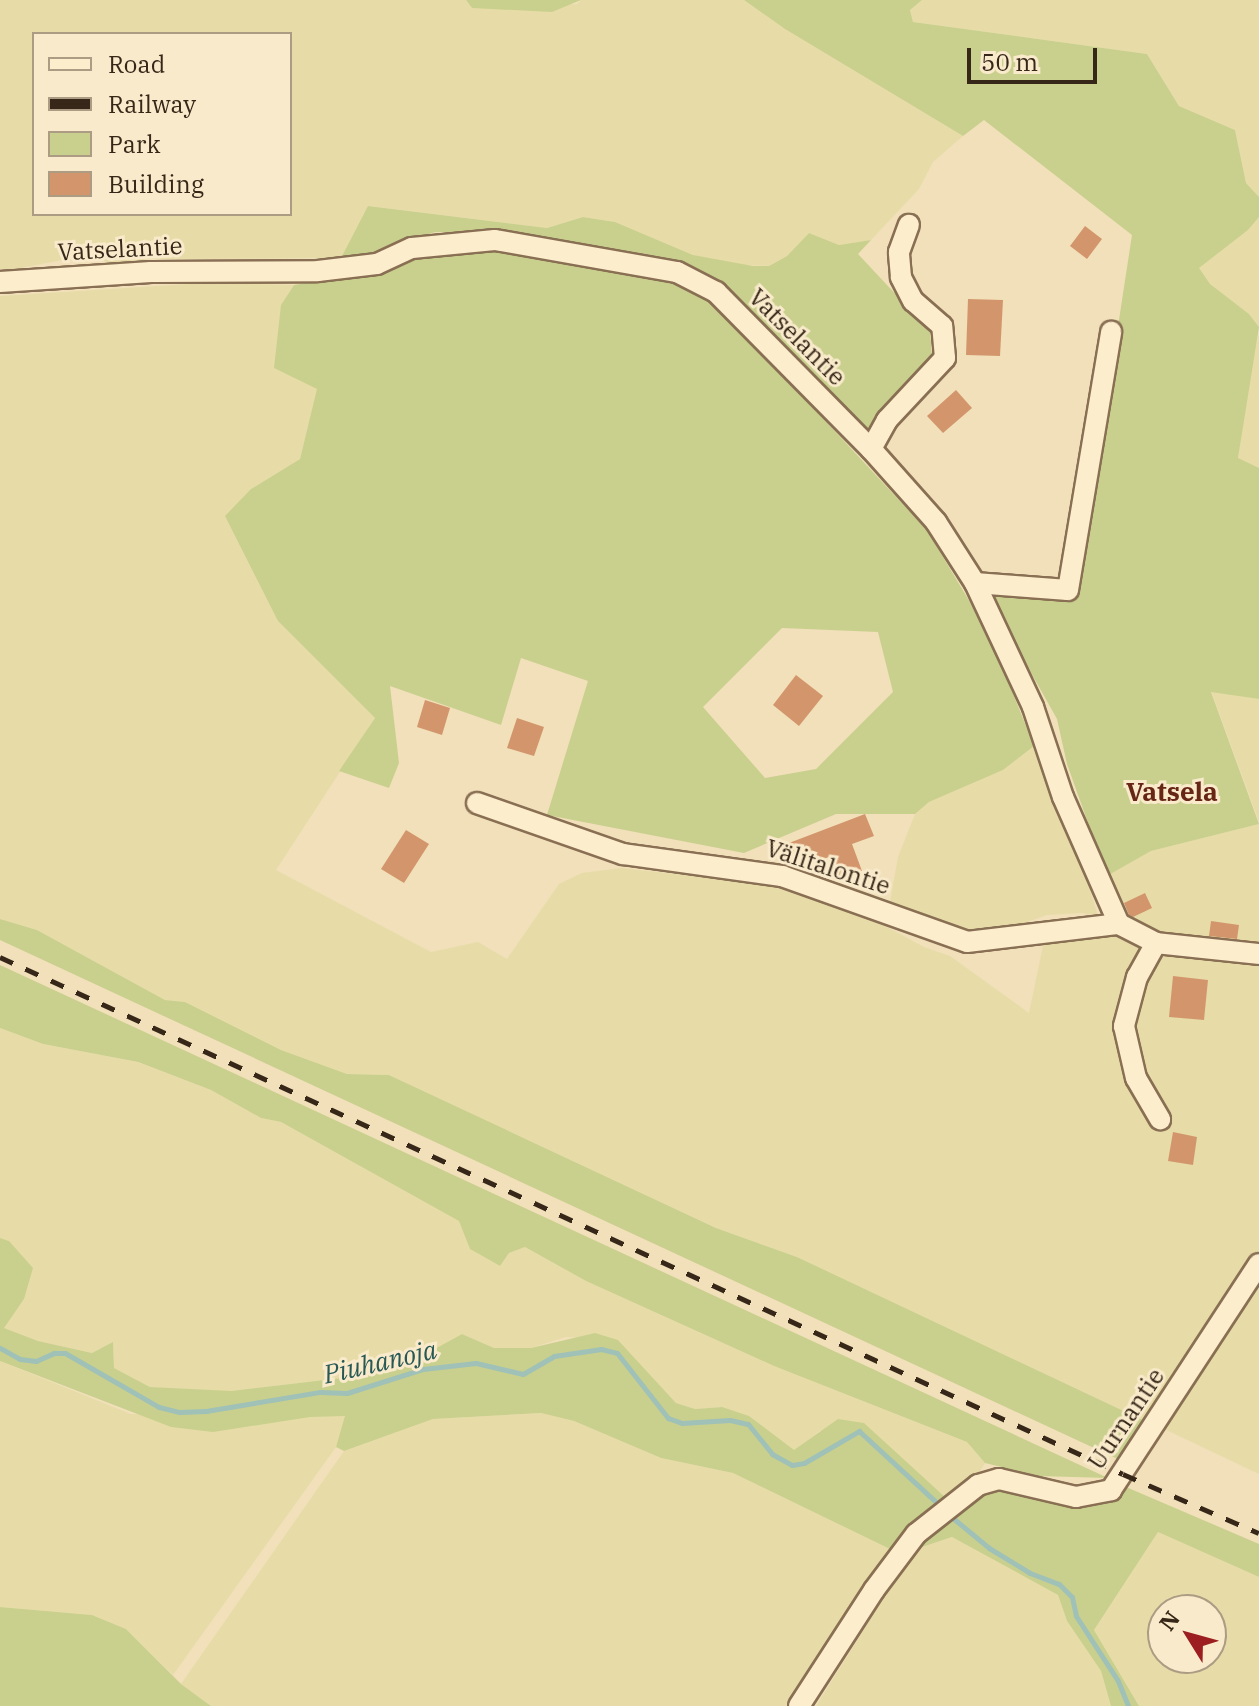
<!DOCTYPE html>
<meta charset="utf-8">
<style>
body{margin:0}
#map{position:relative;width:1259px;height:1706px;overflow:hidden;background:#f1e0ba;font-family:"IBM Plex Serif",serif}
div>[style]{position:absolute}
.farmland>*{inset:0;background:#e7dca7}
.green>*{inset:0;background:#c9d08d}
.stream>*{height:5px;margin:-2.5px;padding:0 2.5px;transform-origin:2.5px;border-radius:2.5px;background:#9fc1b7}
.building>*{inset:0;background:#d3966c}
.roads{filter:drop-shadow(2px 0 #896f53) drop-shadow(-2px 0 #896f53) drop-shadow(0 2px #896f53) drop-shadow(0 -2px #896f53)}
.minor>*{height:20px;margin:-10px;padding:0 10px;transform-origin:10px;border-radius:10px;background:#fcedcd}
.rail>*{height:5px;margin-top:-2.5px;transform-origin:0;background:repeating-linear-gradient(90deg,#372719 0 14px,transparent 0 28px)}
span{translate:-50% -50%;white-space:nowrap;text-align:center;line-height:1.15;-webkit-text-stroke:6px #f8eaca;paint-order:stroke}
.street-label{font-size:24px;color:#372719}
.neighbourhood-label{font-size:26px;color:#672515;font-weight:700}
.water-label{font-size:26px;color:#275854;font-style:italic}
.legend{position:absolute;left:32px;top:32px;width:260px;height:184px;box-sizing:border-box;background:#f8eaca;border:2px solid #ab9c83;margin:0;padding:10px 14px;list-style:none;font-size:24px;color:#372719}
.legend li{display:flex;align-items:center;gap:16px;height:40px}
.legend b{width:40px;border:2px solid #ab9c83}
.north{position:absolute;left:1147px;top:1594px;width:80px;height:80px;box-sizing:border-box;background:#f8eaca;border:2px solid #ab9c83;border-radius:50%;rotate:307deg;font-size:22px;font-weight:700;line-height:32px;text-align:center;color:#372719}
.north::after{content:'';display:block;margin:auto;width:28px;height:36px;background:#9d1e20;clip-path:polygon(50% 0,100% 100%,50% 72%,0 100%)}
.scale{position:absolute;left:967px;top:48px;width:130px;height:36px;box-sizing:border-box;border:4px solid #372719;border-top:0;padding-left:10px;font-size:24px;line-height:28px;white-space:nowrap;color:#372719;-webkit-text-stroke:6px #f8eaca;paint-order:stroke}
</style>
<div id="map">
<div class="farmland">
<i style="clip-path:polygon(evenodd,0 0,466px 0,472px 8px,577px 4px,581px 0,744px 0,785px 29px,963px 136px,933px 162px,919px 189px,871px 240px,839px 245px,809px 233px,787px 256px,769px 266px,735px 265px,693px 255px,615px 222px,583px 217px,547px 228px,369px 206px,341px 258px,152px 259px,108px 263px,93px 254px,0 272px,0 0,34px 34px,290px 34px,290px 214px,34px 214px,34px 34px)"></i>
<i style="clip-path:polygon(922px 0,1259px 0,1259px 197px,1246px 183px,1235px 130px,1179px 106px,1147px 54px,913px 22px,910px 10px)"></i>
<i style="clip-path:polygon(1259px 217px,1259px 327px,1249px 314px,1209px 284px,1198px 268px,1248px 230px)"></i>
<i style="clip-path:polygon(205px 283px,294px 285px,281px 305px,318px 389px,300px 459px,251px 489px,278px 621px,375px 718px,276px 870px,431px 952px,478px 942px,507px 959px,559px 884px,582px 873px,622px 868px,782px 886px,816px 901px,852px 908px,924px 947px,950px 956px,1029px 1013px,1044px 941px,1120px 935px,1107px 876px,1151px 851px,1259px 824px,1259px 1255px,1147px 1422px,797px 1257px,716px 1228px,389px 1075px,347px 1074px,281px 1050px,185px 1002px,165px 1000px,37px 930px,0 919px,0 296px)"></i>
<i style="clip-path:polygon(1259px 334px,1259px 468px,1238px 459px,1251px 362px)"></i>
<i style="clip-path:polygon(1211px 691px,1259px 699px,1259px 822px)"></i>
<i style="clip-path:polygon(1034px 746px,1084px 870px,1098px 916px,1082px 913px,1047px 915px,1005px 930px,967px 937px,922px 921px,890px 902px,898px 857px,915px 814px,929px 802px,1003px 770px)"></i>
<i style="clip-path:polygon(0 1028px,43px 1044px,137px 1062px,211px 1090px,261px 1118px,281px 1122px,460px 1221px,470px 1249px,500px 1266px,509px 1253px,525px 1247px,586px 1281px,774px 1366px,967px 1442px,985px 1463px,976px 1478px,945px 1497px,863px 1423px,820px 1431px,794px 1451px,722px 1407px,695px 1409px,676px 1403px,618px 1340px,566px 1337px,531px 1348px,494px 1348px,462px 1334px,431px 1351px,367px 1375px,231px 1391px,190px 1391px,150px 1387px,114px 1368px,113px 1343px,92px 1353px,38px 1341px,3px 1328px,24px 1299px,9px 1241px,0 1238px)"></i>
<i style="clip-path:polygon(1259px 1281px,1259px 1474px,1160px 1427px)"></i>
<i style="clip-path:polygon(0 1361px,131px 1414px,346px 1416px,336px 1447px,173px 1675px,126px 1629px,92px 1615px,0 1607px)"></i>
<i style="clip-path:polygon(541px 1413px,574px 1421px,661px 1458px,733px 1473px,892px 1550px,791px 1706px,211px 1706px,181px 1684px,344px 1451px,433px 1419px)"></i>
<i style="clip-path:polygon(evenodd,1158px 1532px,1259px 1577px,1259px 1706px,1139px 1706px,1094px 1630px,1158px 1532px,1163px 1610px,1211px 1610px,1211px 1658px,1163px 1658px,1163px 1610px)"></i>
<i style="clip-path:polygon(952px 1537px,1058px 1595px,1067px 1621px,1101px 1671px,1111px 1706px,816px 1706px,889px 1589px,919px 1548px)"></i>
</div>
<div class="green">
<i style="clip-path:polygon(466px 0,581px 0,552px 12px,472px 8px)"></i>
<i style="clip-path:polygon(744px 0,922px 0,910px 10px,913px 22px,1147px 54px,1179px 106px,1235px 130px,1246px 183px,1259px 197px,1259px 217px,1248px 230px,1199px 268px,1210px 284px,1249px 314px,1259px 327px,1238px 458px,1259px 468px,1259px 699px,1211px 692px,1259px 824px,1151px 851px,1107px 876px,1067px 764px,1057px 719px,986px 592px,1077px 594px,1132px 235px,984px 120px,963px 136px,785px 29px)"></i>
<i style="clip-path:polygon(368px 206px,547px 228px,583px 217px,615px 222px,693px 255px,753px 266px,769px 266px,787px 256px,809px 233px,839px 245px,871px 240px,858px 254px,930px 331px,932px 356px,886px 406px,866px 434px,729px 293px,480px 233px,435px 232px,382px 251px,341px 258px)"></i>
<i style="clip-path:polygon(evenodd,480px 247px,679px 281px,721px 309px,927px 530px,990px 636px,1034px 746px,1003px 770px,929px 802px,915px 814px,836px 814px,744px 853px,547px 815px,588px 681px,521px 658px,501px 725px,390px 686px,399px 763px,389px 788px,339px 771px,375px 718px,278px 621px,225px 516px,251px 489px,300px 459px,317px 389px,274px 368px,281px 305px,294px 285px,360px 274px,411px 257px,480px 247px,782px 628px,878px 632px,893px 692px,816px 769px,765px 778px,703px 707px,782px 628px)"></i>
<i style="clip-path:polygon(0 919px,37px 930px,165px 1000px,185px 1002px,281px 1050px,347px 1074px,389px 1075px,716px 1228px,797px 1257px,1147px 1422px,1122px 1461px,0 940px)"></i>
<i style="clip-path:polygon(0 965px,1108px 1478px,1038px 1476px,985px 1463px,967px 1442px,774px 1366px,586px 1281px,525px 1247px,509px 1253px,500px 1266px,470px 1249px,459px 1221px,281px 1122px,261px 1118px,211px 1090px,138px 1062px,43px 1044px,0 1028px)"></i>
<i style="clip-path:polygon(0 1238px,9px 1241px,33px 1268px,24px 1299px,4px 1328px,38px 1341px,92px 1353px,113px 1342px,114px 1368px,150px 1387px,231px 1391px,367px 1375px,431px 1351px,462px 1334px,494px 1348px,531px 1348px,595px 1333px,618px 1340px,676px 1403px,695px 1409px,722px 1407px,749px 1416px,794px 1450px,838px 1419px,864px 1423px,945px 1497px,892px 1550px,733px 1473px,661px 1458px,574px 1421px,541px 1413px,433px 1419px,344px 1451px,336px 1447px,345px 1416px,310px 1417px,213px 1432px,171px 1427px,0 1361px)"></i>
<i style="clip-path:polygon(1126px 1487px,1259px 1544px,1259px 1577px,1158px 1532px,1094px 1630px,1139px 1706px,1111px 1706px,1101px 1671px,1067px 1621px,1058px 1595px,952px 1537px,919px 1548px,972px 1499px,988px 1489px,1072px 1502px,1107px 1501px)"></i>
<i style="clip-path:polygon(0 1607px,92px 1615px,126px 1629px,181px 1684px,211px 1706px,0 1706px)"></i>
</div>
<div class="stream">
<i style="left:0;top:1348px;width:23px;rotate:29deg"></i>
<i style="left:20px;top:1359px;width:16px;rotate:7deg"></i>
<i style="left:36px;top:1361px;width:20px;rotate:-24deg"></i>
<i style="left:54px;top:1353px;width:11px"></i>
<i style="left:65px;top:1353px;width:108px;rotate:29.9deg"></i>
<i style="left:159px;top:1407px;width:21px;rotate:14deg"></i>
<i style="left:179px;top:1412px;width:27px;rotate:-2deg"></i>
<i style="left:206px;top:1411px;width:116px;rotate:-9.5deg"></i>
<i style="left:320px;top:1392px;width:27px;rotate:2deg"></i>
<i style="left:347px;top:1393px;width:80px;rotate:-17.5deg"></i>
<i style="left:423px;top:1369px;width:53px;rotate:-6.5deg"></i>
<i style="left:476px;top:1363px;width:48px;rotate:13.2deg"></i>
<i style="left:523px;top:1374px;width:36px;rotate:-30deg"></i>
<i style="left:554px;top:1356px;width:48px;rotate:-8.5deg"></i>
<i style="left:601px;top:1349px;width:16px;rotate:14deg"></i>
<i style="left:617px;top:1353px;width:83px;rotate:51.9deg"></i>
<i style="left:668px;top:1418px;width:15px;rotate:20deg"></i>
<i style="left:682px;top:1423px;width:48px;rotate:-3.6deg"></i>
<i style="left:730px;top:1420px;width:18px;rotate:13deg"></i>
<i style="left:748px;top:1424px;width:38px;rotate:51deg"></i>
<i style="left:772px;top:1454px;width:23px;rotate:29deg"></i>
<i style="left:792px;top:1465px;width:12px;rotate:-9deg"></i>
<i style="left:804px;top:1463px;width:64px;rotate:-30.2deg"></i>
<i style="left:859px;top:1431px;width:106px;rotate:42.7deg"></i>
<i style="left:954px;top:1519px;width:45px;rotate:39.6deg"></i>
<i style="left:989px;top:1548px;width:48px;rotate:31.4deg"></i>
<i style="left:1030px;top:1573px;width:31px;rotate:21deg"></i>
<i style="left:1059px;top:1584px;width:18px;rotate:45deg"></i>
<i style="left:1072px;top:1597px;width:19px;rotate:78deg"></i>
<i style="left:1076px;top:1616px;width:77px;rotate:57.1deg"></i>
<i style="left:1118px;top:1681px;width:27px;rotate:68deg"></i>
</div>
<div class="building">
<i style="clip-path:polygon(1085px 226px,1102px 239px,1087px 259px,1070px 246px)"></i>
<i style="clip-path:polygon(968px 299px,1003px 300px,1000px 356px,966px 355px)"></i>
<i style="clip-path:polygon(956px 390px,972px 408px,943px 433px,927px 416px)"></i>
<i style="clip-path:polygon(796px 675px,823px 696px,799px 726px,773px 705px)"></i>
<i style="clip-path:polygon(425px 700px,450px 708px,442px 735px,417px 727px)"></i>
<i style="clip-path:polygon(517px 718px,544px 727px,534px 756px,507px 748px)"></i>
<i style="clip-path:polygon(865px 814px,874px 836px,852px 844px,862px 871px,838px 880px,829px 857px,798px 868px,789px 843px)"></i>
<i style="clip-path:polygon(406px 830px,429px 844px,404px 883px,381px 869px)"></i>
<i style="clip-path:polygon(1145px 893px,1152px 908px,1133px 917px,1129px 915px,1124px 903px)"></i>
<i style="clip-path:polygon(1211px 921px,1239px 925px,1237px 939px,1209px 936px)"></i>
<i style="clip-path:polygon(1173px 976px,1208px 980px,1204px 1020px,1169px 1017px)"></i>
<i style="clip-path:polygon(1173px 1132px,1197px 1137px,1193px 1165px,1168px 1161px)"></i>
</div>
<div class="roads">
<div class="minor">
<i style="left:0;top:282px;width:151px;rotate:-3.8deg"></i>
<i style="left:151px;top:272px;width:167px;rotate:-0.3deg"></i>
<i style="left:318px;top:271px;width:59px;rotate:-6.8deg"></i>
<i style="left:377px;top:264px;width:38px;rotate:-25deg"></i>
<i style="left:412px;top:248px;width:83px;rotate:-5.5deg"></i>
<i style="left:495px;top:240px;width:185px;rotate:10deg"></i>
<i style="left:677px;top:272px;width:44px;rotate:27.1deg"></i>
<i style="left:716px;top:292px;width:221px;rotate:45.4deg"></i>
<i style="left:871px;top:449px;width:98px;rotate:48.3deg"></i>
<i style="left:936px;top:522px;width:72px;rotate:57.4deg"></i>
<i style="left:975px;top:583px;width:137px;rotate:64.9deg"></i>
<i style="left:1033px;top:707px;width:95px;rotate:71.6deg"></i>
<i style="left:1063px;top:797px;width:139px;rotate:66.2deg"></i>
<i style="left:1119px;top:924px;width:42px;rotate:27.2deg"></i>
<i style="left:1156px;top:943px;width:104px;rotate:6.1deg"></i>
<i style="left:871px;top:449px;width:33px;rotate:-61deg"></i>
<i style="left:887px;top:420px;width:85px;rotate:-46.9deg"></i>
<i style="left:945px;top:358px;width:32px;rotate:-95deg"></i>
<i style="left:942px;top:326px;width:38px;rotate:-139deg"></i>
<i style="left:913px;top:301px;width:27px;rotate:-117deg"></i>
<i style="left:901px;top:277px;width:25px;rotate:-95deg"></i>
<i style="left:899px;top:252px;width:29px;rotate:-70deg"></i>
<i style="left:975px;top:583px;width:93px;rotate:4.3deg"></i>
<i style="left:1068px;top:590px;width:262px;rotate:-80.5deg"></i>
<i style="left:477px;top:803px;width:155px;rotate:19.3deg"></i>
<i style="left:623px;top:854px;width:161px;rotate:7.9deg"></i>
<i style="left:782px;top:876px;width:196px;rotate:19.6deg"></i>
<i style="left:967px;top:942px;width:153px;rotate:-6.8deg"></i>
<i style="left:1156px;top:943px;width:39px;rotate:119deg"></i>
<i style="left:1137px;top:977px;width:51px;rotate:104.9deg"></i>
<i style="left:1124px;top:1026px;width:53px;rotate:77deg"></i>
<i style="left:1136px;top:1078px;width:48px;rotate:59.7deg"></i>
<i style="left:799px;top:1706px;width:138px;rotate:-57.1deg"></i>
<i style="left:874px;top:1590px;width:70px;rotate:-53.1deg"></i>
<i style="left:916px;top:1534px;width:79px;rotate:-38.3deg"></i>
<i style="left:978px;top:1485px;width:22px;rotate:-16deg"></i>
<i style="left:999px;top:1479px;width:79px;rotate:13.2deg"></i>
<i style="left:1076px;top:1497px;width:36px;rotate:-11deg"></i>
<i style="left:1111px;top:1490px;width:270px;rotate:-56.8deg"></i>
</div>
</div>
<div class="rail">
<i style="left:0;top:957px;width:1236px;rotate:24.72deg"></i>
<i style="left:1123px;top:1474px;width:148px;rotate:23.5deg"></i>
</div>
<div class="street-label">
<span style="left:120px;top:249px;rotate:-3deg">Vatselantie</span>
<span style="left:797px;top:337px;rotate:45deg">Vatselantie</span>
<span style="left:828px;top:867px;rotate:18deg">Välitalontie</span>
<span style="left:1126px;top:1419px;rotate:-56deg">Uurnantie</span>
</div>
<div class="neighbourhood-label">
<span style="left:1172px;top:792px">Vatsela</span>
</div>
<div class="water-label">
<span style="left:380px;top:1362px;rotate:-13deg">Piuhanoja</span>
</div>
<ul class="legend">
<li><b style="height:10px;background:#fcedcd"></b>Road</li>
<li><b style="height:10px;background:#372719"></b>Railway</li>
<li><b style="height:22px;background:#c9d08d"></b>Park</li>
<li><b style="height:22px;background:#d3966c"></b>Building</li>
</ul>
<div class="north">N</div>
<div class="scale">50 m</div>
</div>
